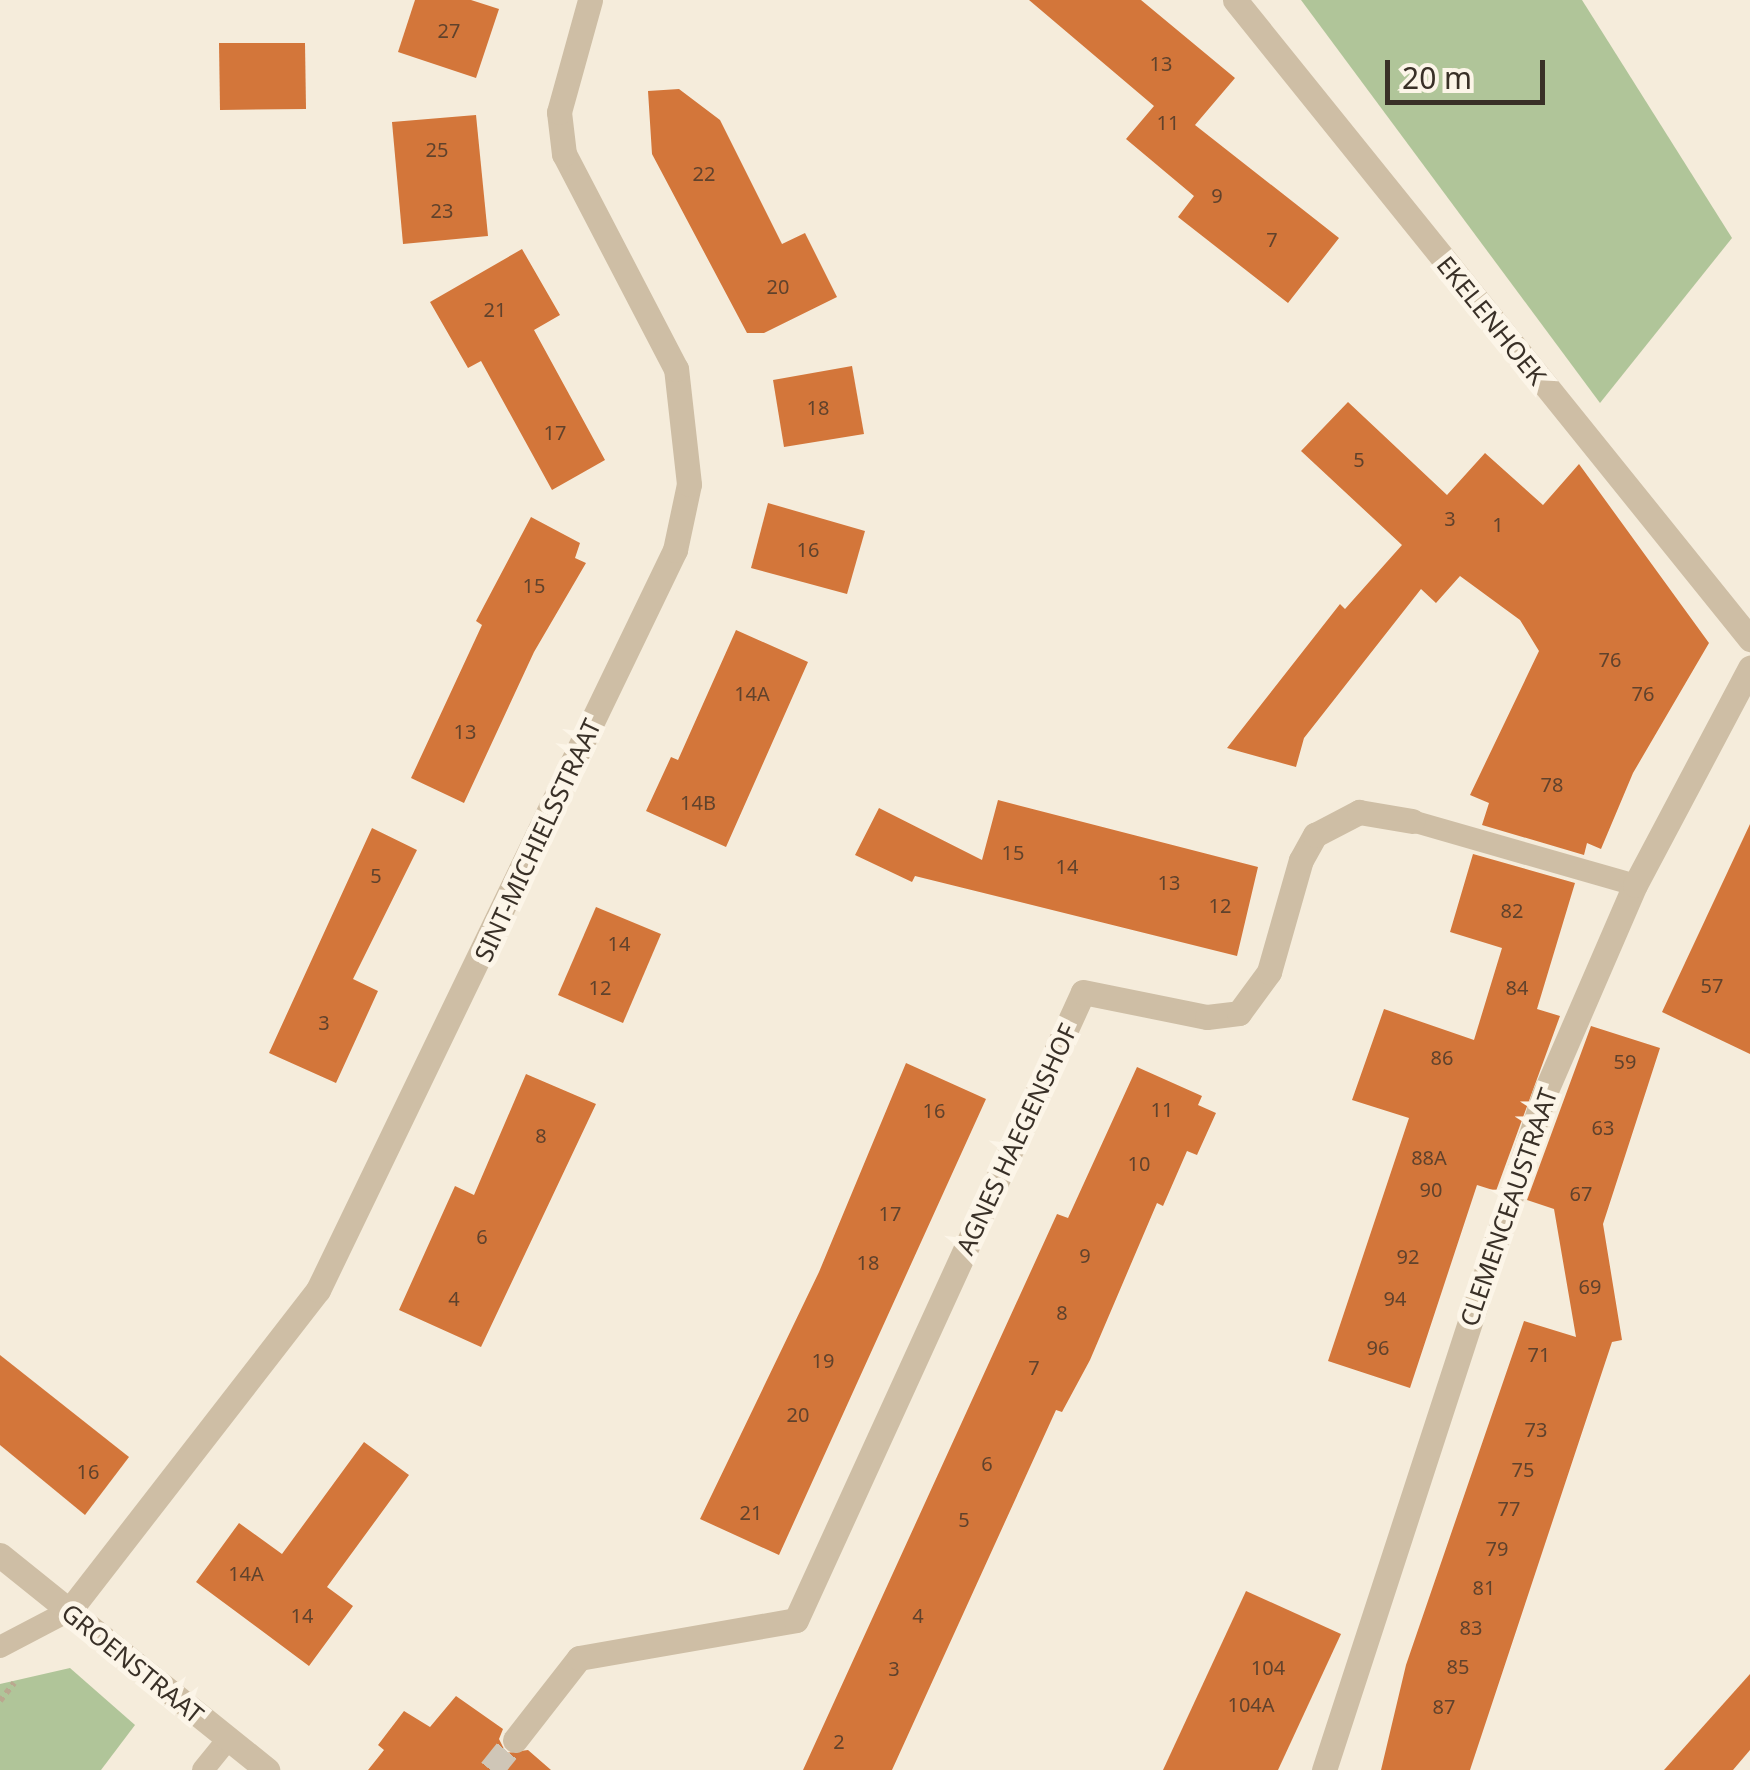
<!DOCTYPE html>
<style>
body{margin:0}
#map{position:relative;width:1750px;height:1770px;overflow:hidden;background:#f5ecdb;font-family:"Noto Sans",sans-serif}
div>[style]{position:absolute}
.green>*{inset:0;background:#b0c599}
.building>*{inset:0;background:#d3763a}
.minor-tunnel>*{height:25px;margin-top:-12.5px;transform-origin:0;background:repeating-linear-gradient(90deg,#cfc6b7 0 25px,transparent 0 37px)}
.path>*{height:6px;margin-top:-3px;transform-origin:0;background:repeating-linear-gradient(90deg,#baa88f 0 5px,transparent 0 10px)}
.service>*{height:22px;margin:-11px;padding:0 11px;transform-origin:11px;border-radius:11px;background:#cebea5}
.minor>*{height:25px;margin:-12.5px;padding:0 12.5px;transform-origin:12.5px;border-radius:12.5px;background:#cebea5}
span{translate:-50% -50%;white-space:nowrap;text-align:center;line-height:1.15;-webkit-text-stroke:10px #fcf5e8;paint-order:stroke}
.number-label{font-size:20px;color:#60422c}
.number-label span{-webkit-text-stroke-width:0}
.street-label{font-size:25px;color:#393027}
.scale{position:absolute;left:1385px;top:60px;width:160px;height:45px;box-sizing:border-box;border:5px solid #393027;border-top:0;padding-left:12px;font-size:30px;line-height:35px;white-space:nowrap;color:#393027;-webkit-text-stroke:8px #fcf5e8;paint-order:stroke}
</style>
<div id="map">
<div class="green">
<i style="clip-path:polygon(1301px 0,1582px 0,1732px 238px,1600px 403px)"></i>
<i style="clip-path:polygon(70px 1668px,135px 1725px,101px 1770px,0 1770px,0 1684px)"></i>
</div>
<div class="building">
<i style="clip-path:polygon(415px 0,471px 0,499px 9px,476px 78px,398px 52px)"></i>
<i style="clip-path:polygon(1029px 0,1141px 0,1235px 78px,1195px 125px,1339px 238px,1288px 303px,1178px 217px,1194px 196px,1126px 139px,1154px 106px)"></i>
<i style="clip-path:polygon(219px 43px,305px 43px,306px 109px,220px 110px)"></i>
<i style="clip-path:polygon(679px 89px,720px 120px,782px 244px,805px 233px,837px 297px,764px 333px,747px 333px,652px 154px,648px 91px)"></i>
<i style="clip-path:polygon(476px 115px,488px 236px,403px 244px,392px 122px)"></i>
<i style="clip-path:polygon(522px 249px,560px 315px,534px 330px,605px 460px,552px 490px,481px 361px,468px 368px,430px 302px)"></i>
<i style="clip-path:polygon(852px 366px,864px 434px,784px 447px,773px 380px)"></i>
<i style="clip-path:polygon(1348px 402px,1447px 495px,1485px 453px,1543px 505px,1579px 464px,1709px 643px,1633px 773px,1601px 849px,1587px 843px,1584px 855px,1482px 825px,1489px 803px,1470px 795px,1539px 651px,1520px 620px,1460px 576px,1436px 603px,1421px 589px,1304px 738px,1296px 767px,1227px 748px,1340px 604px,1345px 609px,1402px 545px,1301px 451px)"></i>
<i style="clip-path:polygon(768px 503px,865px 531px,847px 594px,751px 568px)"></i>
<i style="clip-path:polygon(531px 517px,580px 543px,575px 558px,586px 563px,534px 652px,464px 803px,411px 778px,482px 625px,476px 621px)"></i>
<i style="clip-path:polygon(736px 630px,808px 662px,726px 847px,646px 811px,671px 757px,678px 760px)"></i>
<i style="clip-path:polygon(998px 800px,1258px 867px,1237px 956px,915px 876px,912px 882px,855px 855px,879px 808px,982px 860px)"></i>
<i style="clip-path:polygon(1750px 824px,1750px 1054px,1662px 1012px)"></i>
<i style="clip-path:polygon(372px 828px,417px 850px,353px 979px,378px 991px,336px 1083px,269px 1053px)"></i>
<i style="clip-path:polygon(1473px 854px,1575px 883px,1537px 1009px,1560px 1016px,1496px 1191px,1477px 1185px,1410px 1388px,1328px 1361px,1409px 1118px,1352px 1100px,1384px 1009px,1474px 1040px,1502px 948px,1450px 932px)"></i>
<i style="clip-path:polygon(596px 907px,661px 934px,623px 1023px,558px 995px)"></i>
<i style="clip-path:polygon(1591px 1026px,1660px 1048px,1603px 1224px,1622px 1340px,1612px 1342px,1470px 1770px,1381px 1770px,1406px 1665px,1524px 1321px,1576px 1337px,1554px 1209px,1527px 1200px)"></i>
<i style="clip-path:polygon(906px 1063px,986px 1099px,779px 1555px,700px 1519px,819px 1272px)"></i>
<i style="clip-path:polygon(1137px 1067px,1202px 1096px,1198px 1105px,1216px 1113px,1197px 1155px,1187px 1151px,1163px 1206px,1157px 1203px,1090px 1360px,1062px 1412px,1056px 1410px,892px 1770px,803px 1770px,1057px 1214px,1068px 1218px)"></i>
<i style="clip-path:polygon(526px 1074px,596px 1104px,481px 1347px,399px 1310px,455px 1186px,474px 1195px)"></i>
<i style="clip-path:polygon(0 1355px,129px 1457px,85px 1515px,0 1445px)"></i>
<i style="clip-path:polygon(364px 1442px,409px 1475px,327px 1587px,353px 1606px,309px 1666px,196px 1582px,239px 1523px,282px 1554px)"></i>
<i style="clip-path:polygon(1246px 1591px,1341px 1634px,1278px 1770px,1163px 1770px)"></i>
<i style="clip-path:polygon(1750px 1674px,1750px 1750px,1733px 1770px,1664px 1770px)"></i>
<i style="clip-path:polygon(456px 1696px,503px 1729px,499px 1739px,506px 1753px,528px 1750px,551px 1770px,368px 1770px,384px 1750px,378px 1745px,404px 1711px,430px 1727px)"></i>
</div>
<div class="minor-tunnel">
<i style="left:491px;top:1770px;width:38px;rotate:-51deg"></i>
</div>
<div class="path">
<i style="left:0;top:1701px;width:23px;rotate:-52deg"></i>
</div>
<div class="service">
<i style="left:1412px;top:821px;width:232px;rotate:16deg"></i>
<i style="left:0;top:1647px;width:78px;rotate:-27.6deg"></i>
<i style="left:203px;top:1770px;width:40px;rotate:-51deg"></i>
</div>
<div class="minor">
<i style="left:1235px;top:0;width:821px;rotate:51.13deg"></i>
<i style="left:0;top:1555px;width:343px;rotate:38.8deg"></i>
<i style="left:69px;top:1611px;width:406px;rotate:-52.2deg"></i>
<i style="left:318px;top:1290px;width:822px;rotate:-64.25deg"></i>
<i style="left:675px;top:550px;width:67px;rotate:-78deg"></i>
<i style="left:689px;top:484px;width:116px;rotate:-96.4deg"></i>
<i style="left:676px;top:369px;width:242px;rotate:-117.5deg"></i>
<i style="left:564px;top:154px;width:42px;rotate:-96.8deg"></i>
<i style="left:559px;top:112px;width:116px;rotate:-74.5deg"></i>
<i style="left:515px;top:1740px;width:104px;rotate:-52deg"></i>
<i style="left:579px;top:1658px;width:220px;rotate:-9.9deg"></i>
<i style="left:796px;top:1620px;width:690px;rotate:-65.44deg"></i>
<i style="left:1083px;top:992px;width:126px;rotate:11.4deg"></i>
<i style="left:1207px;top:1017px;width:32px;rotate:-7deg"></i>
<i style="left:1239px;top:1013px;width:51px;rotate:-53.8deg"></i>
<i style="left:1269px;top:972px;width:116px;rotate:-74.1deg"></i>
<i style="left:1301px;top:860px;width:29px;rotate:-61deg"></i>
<i style="left:1315px;top:835px;width:50px;rotate:-27.6deg"></i>
<i style="left:1359px;top:812px;width:54px;rotate:9.6deg"></i>
<i style="left:1324px;top:1770px;width:710px;rotate:-71.95deg"></i>
<i style="left:1544px;top:1095px;width:229px;rotate:-66.6deg"></i>
<i style="left:1635px;top:885px;width:246px;rotate:-62.1deg"></i>
</div>
<div class="number-label">
<span style="left:449px;top:30px">27</span>
<span style="left:1161px;top:63px">13</span>
<span style="left:1168px;top:122px">11</span>
<span style="left:437px;top:149px">25</span>
<span style="left:704px;top:173px">22</span>
<span style="left:1217px;top:195px">9</span>
<span style="left:442px;top:210px">23</span>
<span style="left:1272px;top:239px">7</span>
<span style="left:778px;top:286px">20</span>
<span style="left:495px;top:309px">21</span>
<span style="left:818px;top:407px">18</span>
<span style="left:555px;top:432px">17</span>
<span style="left:1359px;top:459px">5</span>
<span style="left:1450px;top:518px">3</span>
<span style="left:1498px;top:524px">1</span>
<span style="left:808px;top:549px">16</span>
<span style="left:534px;top:585px">15</span>
<span style="left:1610px;top:659px">76</span>
<span style="left:752px;top:693px">14A</span>
<span style="left:1643px;top:693px">76</span>
<span style="left:465px;top:731px">13</span>
<span style="left:1552px;top:784px">78</span>
<span style="left:698px;top:802px">14B</span>
<span style="left:1013px;top:852px">15</span>
<span style="left:1067px;top:866px">14</span>
<span style="left:376px;top:875px">5</span>
<span style="left:1169px;top:882px">13</span>
<span style="left:1220px;top:905px">12</span>
<span style="left:1512px;top:910px">82</span>
<span style="left:619px;top:943px">14</span>
<span style="left:1712px;top:985px">57</span>
<span style="left:600px;top:987px">12</span>
<span style="left:1517px;top:987px">84</span>
<span style="left:324px;top:1022px">3</span>
<span style="left:1442px;top:1057px">86</span>
<span style="left:1625px;top:1061px">59</span>
<span style="left:1162px;top:1109px">11</span>
<span style="left:934px;top:1110px">16</span>
<span style="left:1603px;top:1127px">63</span>
<span style="left:541px;top:1135px">8</span>
<span style="left:1429px;top:1157px">88A</span>
<span style="left:1139px;top:1163px">10</span>
<span style="left:1431px;top:1189px">90</span>
<span style="left:1581px;top:1193px">67</span>
<span style="left:890px;top:1213px">17</span>
<span style="left:482px;top:1236px">6</span>
<span style="left:1085px;top:1255px">9</span>
<span style="left:1408px;top:1256px">92</span>
<span style="left:868px;top:1262px">18</span>
<span style="left:1590px;top:1286px">69</span>
<span style="left:454px;top:1298px">4</span>
<span style="left:1395px;top:1298px">94</span>
<span style="left:1062px;top:1312px">8</span>
<span style="left:1378px;top:1347px">96</span>
<span style="left:1539px;top:1354px">71</span>
<span style="left:823px;top:1360px">19</span>
<span style="left:1034px;top:1367px">7</span>
<span style="left:798px;top:1414px">20</span>
<span style="left:1536px;top:1429px">73</span>
<span style="left:987px;top:1463px">6</span>
<span style="left:1523px;top:1469px">75</span>
<span style="left:88px;top:1471px">16</span>
<span style="left:1509px;top:1508px">77</span>
<span style="left:751px;top:1512px">21</span>
<span style="left:964px;top:1519px">5</span>
<span style="left:1497px;top:1548px">79</span>
<span style="left:246px;top:1573px">14A</span>
<span style="left:1484px;top:1587px">81</span>
<span style="left:302px;top:1615px">14</span>
<span style="left:918px;top:1615px">4</span>
<span style="left:1471px;top:1627px">83</span>
<span style="left:1458px;top:1666px">85</span>
<span style="left:1268px;top:1667px">104</span>
<span style="left:894px;top:1668px">3</span>
<span style="left:1251px;top:1704px">104A</span>
<span style="left:1444px;top:1706px">87</span>
<span style="left:839px;top:1741px">2</span>
</div>
<div class="street-label">
<span style="left:1492px;top:320px;rotate:51deg">EKELENHOEK</span>
<span style="left:537px;top:840px;rotate:-65deg">SINT-MICHIELSSTRAAT</span>
<span style="left:1016px;top:1139px;rotate:-65deg">AGNES HAEGENSHOF</span>
<span style="left:1508px;top:1207px;rotate:-71deg">CLEMENCEAUSTRAAT</span>
<span style="left:133px;top:1663px;rotate:39deg">GROENSTRAAT</span>
</div>
<div class="scale">20 m</div>
</div>
